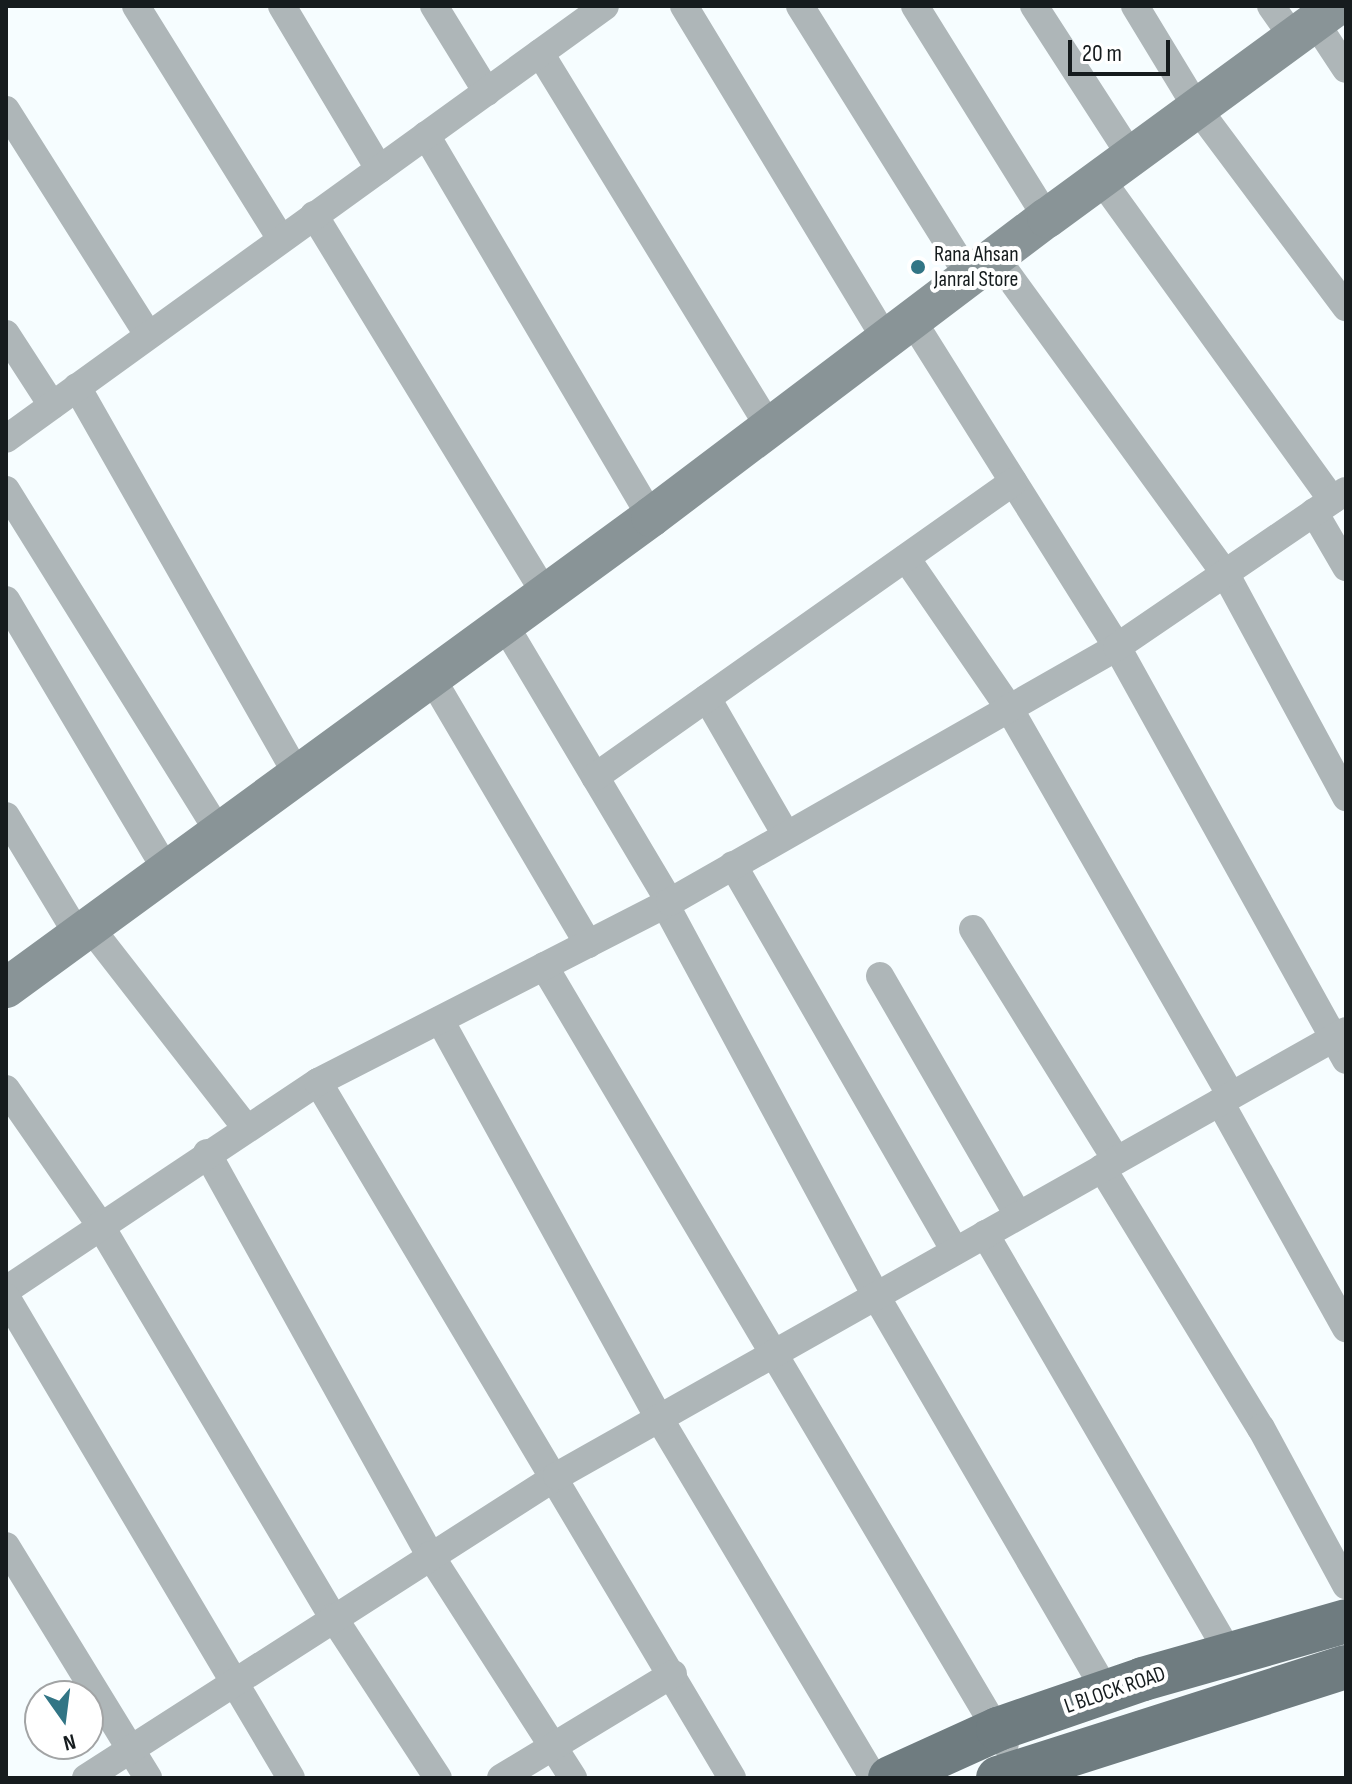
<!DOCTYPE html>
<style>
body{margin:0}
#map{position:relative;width:1352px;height:1784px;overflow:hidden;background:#f6fdff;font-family:"Sofia Sans Condensed",sans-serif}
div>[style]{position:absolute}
.street>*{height:28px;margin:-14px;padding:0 14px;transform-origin:14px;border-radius:14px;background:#aeb6b8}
.secondary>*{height:40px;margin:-20px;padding:0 20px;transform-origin:20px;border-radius:20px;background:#899497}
.primary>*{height:44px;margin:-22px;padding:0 22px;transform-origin:22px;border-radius:22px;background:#6f7c80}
.dots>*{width:22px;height:22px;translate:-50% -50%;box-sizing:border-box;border:4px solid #fff;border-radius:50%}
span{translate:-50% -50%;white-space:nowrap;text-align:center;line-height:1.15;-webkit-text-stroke:8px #fff;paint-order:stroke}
.poi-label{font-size:22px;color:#161c1e}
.left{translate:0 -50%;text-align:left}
.street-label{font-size:22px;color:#161c1e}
.frame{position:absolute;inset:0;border:8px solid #161c1e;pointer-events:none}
.north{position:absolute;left:24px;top:1680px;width:80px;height:80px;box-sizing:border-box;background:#fff;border:2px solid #a2a4a5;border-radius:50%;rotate:166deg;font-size:22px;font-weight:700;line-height:32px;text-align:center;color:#161c1e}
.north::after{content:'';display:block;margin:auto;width:28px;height:36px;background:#327585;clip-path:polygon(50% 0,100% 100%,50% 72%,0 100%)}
.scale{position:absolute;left:1068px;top:40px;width:102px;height:36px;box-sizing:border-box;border:4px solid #161c1e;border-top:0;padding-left:10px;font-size:24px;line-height:28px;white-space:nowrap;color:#161c1e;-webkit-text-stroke:6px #fff;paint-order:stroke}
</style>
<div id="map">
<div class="street">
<i style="left:136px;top:6px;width:274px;rotate:58.1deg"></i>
<i style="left:282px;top:6px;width:190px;rotate:59.2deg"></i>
<i style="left:434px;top:6px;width:101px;rotate:58.4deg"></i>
<i style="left:684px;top:6px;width:389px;rotate:58.8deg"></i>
<i style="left:800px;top:6px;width:319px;rotate:58deg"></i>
<i style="left:915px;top:6px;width:250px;rotate:58.1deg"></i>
<i style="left:1034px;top:6px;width:179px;rotate:57.1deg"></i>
<i style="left:1135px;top:6px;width:119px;rotate:58.7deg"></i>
<i style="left:1197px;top:108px;width:249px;rotate:53.2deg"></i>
<i style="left:1271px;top:6px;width:39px;rotate:55deg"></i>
<i style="left:1315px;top:22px;width:56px;rotate:56.6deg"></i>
<i style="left:540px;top:53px;width:440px;rotate:58.5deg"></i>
<i style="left:6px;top:110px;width:266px;rotate:57.7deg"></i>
<i style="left:426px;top:135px;width:443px;rotate:59.5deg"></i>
<i style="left:1100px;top:178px;width:397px;rotate:54.2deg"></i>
<i style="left:314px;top:215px;width:444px;rotate:58.6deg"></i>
<i style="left:995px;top:257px;width:391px;rotate:54deg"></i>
<i style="left:1225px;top:573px;width:255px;rotate:61.6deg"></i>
<i style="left:912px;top:320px;width:386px;rotate:57.9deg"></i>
<i style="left:1117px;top:647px;width:472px;rotate:61deg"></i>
<i style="left:6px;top:334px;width:85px;rotate:57.1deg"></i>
<i style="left:77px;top:387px;width:445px;rotate:60.4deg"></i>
<i style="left:6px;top:439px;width:739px;rotate:-35.86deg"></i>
<i style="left:6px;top:490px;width:402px;rotate:58.1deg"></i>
<i style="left:1314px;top:512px;width:64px;rotate:59.8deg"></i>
<i style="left:906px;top:558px;width:182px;rotate:55.5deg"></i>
<i style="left:1009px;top:708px;width:446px;rotate:60.2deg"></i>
<i style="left:6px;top:600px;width:313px;rotate:59.3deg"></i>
<i style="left:504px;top:624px;width:324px;rotate:59.2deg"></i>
<i style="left:431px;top:677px;width:310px;rotate:59.5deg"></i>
<i style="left:707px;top:698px;width:158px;rotate:60deg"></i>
<i style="left:595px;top:777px;width:512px;rotate:-35.21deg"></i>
<i style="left:6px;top:816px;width:139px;rotate:58.8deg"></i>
<i style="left:733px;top:865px;width:445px;rotate:60.1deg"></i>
<i style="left:665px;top:904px;width:445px;rotate:61.7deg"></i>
<i style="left:876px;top:1296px;width:461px;rotate:59.8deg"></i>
<i style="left:89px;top:926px;width:256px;rotate:52.1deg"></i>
<i style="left:973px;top:929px;width:272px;rotate:58.2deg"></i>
<i style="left:544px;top:966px;width:904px;rotate:59.35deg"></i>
<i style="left:880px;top:976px;width:276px;rotate:60deg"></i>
<i style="left:440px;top:1020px;width:454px;rotate:61.2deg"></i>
<i style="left:659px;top:1418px;width:419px;rotate:59.2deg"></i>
<i style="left:318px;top:1082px;width:810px;rotate:59.25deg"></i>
<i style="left:6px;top:1089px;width:165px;rotate:55.3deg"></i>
<i style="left:100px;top:1225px;width:456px;rotate:59.3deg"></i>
<i style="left:333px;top:1617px;width:192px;rotate:56.9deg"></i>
<i style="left:1220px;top:1102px;width:259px;rotate:60.9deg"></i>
<i style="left:207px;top:1153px;width:460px;rotate:61deg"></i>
<i style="left:430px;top:1555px;width:265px;rotate:57.3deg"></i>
<i style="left:1102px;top:1168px;width:305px;rotate:58.6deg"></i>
<i style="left:1261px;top:1428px;width:179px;rotate:61.6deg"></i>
<i style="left:985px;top:1234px;width:486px;rotate:59.8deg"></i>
<i style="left:6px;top:1290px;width:375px;rotate:-33.7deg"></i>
<i style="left:318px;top:1082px;width:395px;rotate:-27.1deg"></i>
<i style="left:670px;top:902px;width:515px;rotate:-29.7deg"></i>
<i style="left:1117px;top:647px;width:277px;rotate:-34.3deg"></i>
<i style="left:6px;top:1297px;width:559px;rotate:59.35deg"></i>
<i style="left:6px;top:1546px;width:272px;rotate:58.5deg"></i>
<i style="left:86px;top:1778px;width:560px;rotate:-32.67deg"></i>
<i style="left:557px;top:1476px;width:906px;rotate:-29.42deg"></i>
<i style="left:501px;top:1778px;width:201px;rotate:-31.2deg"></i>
</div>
<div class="secondary">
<i style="left:6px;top:988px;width:799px;rotate:-36.14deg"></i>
<i style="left:651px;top:517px;width:496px;rotate:-37.1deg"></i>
<i style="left:1047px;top:218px;width:359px;rotate:-36.2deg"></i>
</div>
<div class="primary">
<i style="left:890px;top:1778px;width:119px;rotate:-24.4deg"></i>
<i style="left:998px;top:1729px;width:153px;rotate:-19deg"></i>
<i style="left:1143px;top:1679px;width:211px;rotate:-15.9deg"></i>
<i style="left:998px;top:1778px;width:365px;rotate:-17.7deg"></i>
</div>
<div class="dots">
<i style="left:918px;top:267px;background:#327585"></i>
</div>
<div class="poi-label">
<span class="left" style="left:934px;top:267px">Rana Ahsan<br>Janral Store</span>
</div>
<div class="street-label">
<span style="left:1115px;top:1690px;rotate:-19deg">L BLOCK ROAD</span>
</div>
<div class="frame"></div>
<div class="north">N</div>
<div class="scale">20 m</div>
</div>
